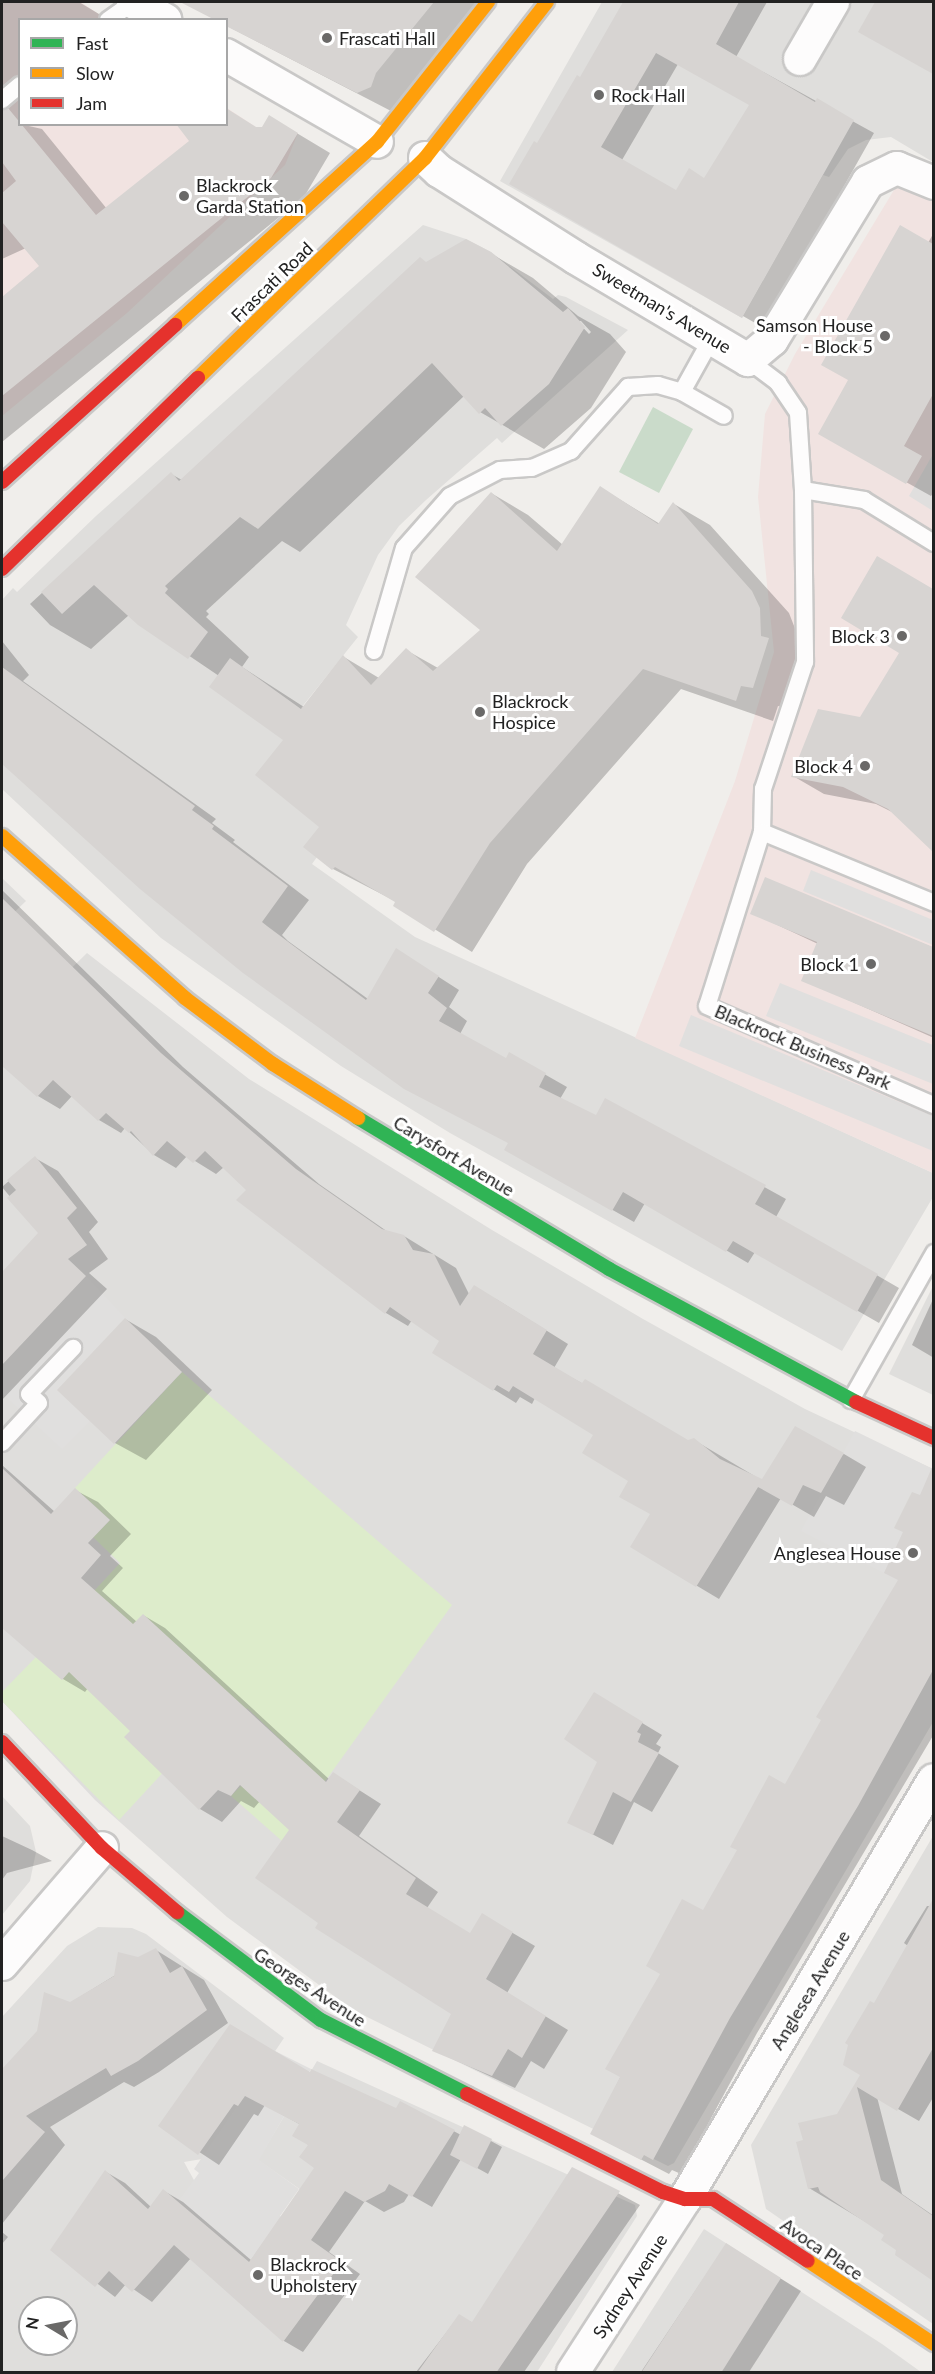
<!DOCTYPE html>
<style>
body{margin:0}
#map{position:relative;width:935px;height:2374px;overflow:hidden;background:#f0eeeb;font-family:Lato,sans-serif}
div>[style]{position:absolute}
.residential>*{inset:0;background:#dfdedc}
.commercial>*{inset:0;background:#f1e3e1}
.grass>*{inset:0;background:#ddeccb}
.cemetery>*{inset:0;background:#cadbca}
.parking>*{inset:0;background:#e0dfde}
.shadow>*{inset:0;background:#0003}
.building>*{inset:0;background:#d7d4d2}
.roads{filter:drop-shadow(2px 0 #c9c8c7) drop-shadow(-2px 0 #c9c8c7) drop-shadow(0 2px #c9c8c7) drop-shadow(0 -2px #c9c8c7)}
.lane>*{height:16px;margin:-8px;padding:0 8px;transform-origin:8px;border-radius:8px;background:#fdfcfc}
.street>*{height:32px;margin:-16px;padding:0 16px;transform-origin:16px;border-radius:16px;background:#fdfcfc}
.fast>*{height:14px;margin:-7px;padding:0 7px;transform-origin:7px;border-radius:7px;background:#30b455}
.slow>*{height:14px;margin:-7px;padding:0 7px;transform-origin:7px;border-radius:7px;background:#ff9f0a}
.jam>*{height:14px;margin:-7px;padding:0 7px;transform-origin:7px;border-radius:7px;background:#e5322d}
.dots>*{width:16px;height:16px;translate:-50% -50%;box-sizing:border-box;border:3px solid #fff;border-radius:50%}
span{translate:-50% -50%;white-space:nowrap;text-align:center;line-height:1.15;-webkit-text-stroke:6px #fff;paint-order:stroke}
.poi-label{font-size:18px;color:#222}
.left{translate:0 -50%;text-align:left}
.right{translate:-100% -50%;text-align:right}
.street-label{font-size:18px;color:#222}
.frame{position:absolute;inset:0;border:3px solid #222;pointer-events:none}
.legend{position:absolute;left:18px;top:18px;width:210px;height:108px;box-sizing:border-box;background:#fff;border:2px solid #a7a7a7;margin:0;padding:8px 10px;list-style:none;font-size:18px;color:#222}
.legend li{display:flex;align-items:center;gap:12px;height:30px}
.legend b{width:30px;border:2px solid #a7a7a7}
.north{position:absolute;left:18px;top:2296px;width:60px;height:60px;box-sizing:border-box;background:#fff;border:2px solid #a7a7a7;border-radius:50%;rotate:280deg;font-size:16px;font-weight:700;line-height:24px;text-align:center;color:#222}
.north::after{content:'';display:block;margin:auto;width:21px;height:27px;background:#6a6968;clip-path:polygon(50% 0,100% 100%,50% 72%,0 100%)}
</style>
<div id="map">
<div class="residential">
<i style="clip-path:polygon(602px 2px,933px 2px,933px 162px,891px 137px,866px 140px,848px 149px,829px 177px,823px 175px,742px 318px,500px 181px)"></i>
<i style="clip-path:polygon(423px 225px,466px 239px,491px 252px,553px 299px,558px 295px,566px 297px,628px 330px,502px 443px,497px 438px,426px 500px,399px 526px,378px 555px,346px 625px,358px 637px,301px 708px,379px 770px,312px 864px,415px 937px,933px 1173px,933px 1197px,842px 1351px,450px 1133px,341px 1066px,161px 938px,2px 789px,2px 600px,13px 588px,17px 592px,96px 516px)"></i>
<i style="clip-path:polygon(2px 878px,26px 901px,2px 924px)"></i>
<i style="clip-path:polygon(87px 953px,249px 1079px,492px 1230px,643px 1319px,805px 1409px,933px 1469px,933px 1722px,674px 2163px,668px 2166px,353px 2010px,227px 1917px,95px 1800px,2px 1701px,2px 1036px)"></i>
<i style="clip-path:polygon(933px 1286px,933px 1395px,889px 1374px)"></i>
<i style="clip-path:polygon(2px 1796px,30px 1826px,36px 1852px,30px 1881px,2px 1915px)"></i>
<i style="clip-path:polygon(933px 1836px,933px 2324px,766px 2209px,751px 2145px)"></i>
<i style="clip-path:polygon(evenodd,98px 1927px,132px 1928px,146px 1934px,284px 2038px,202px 2159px,184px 2162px,283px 2342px,342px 2262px,310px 2240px,331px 2211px,258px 2160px,317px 2061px,635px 2205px,637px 2216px,537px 2372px,2px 2372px,2px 2017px,67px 1946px,98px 1927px,30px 2308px,66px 2308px,66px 2344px,30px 2344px,30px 2308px)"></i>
<i style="clip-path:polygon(704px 2229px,882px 2344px,921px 2372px,612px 2372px)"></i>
</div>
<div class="commercial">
<i style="clip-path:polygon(2px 2px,81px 2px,106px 19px,20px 20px,20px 124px,226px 124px,227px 108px,256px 127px,298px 133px,285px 165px,127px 313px,2px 416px)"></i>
<i style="clip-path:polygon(900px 180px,934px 200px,933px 1173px,635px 1038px,735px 781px,774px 652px,758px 497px,765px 414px,795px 354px)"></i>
</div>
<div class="grass">
<i style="clip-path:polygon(182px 1372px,452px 1605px,282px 1841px,231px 1796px,284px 1743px,247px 1708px,221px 1736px,208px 1724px,119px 1820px,2px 1701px,2px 1692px,36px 1657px,62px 1680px,94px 1591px,120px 1563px,93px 1537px,110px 1520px,75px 1488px)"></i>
</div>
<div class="cemetery">
<i style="clip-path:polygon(653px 407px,693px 429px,659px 493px,619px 472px)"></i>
</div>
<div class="parking">
<i style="clip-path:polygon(933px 454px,933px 511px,909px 496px)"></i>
<i style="clip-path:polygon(811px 870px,933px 920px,933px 945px,803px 891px)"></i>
<i style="clip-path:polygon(780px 983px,933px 1045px,933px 1084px,766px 1016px)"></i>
<i style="clip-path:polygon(691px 1015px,933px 1116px,933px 1151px,679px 1046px)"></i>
<i style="clip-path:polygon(86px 1276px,125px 1318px,57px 1390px,90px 1421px,62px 1449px,2px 1393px,2px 1365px)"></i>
<i style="clip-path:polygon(855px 1431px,933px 1469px,933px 1489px,929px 1498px,911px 1493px,894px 1528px,903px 1532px,884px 1573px,801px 1531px)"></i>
<i style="clip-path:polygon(275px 2051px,311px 2069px,259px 2160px,299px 2189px,280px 2216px,312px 2239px,276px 2285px,202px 2222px,175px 2206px,199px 2173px,194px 2169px)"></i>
</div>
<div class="shadow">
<i style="clip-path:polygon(2px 2px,79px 2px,109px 20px,20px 20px,20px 124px,42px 129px,107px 209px,263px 129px,270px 117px,330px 153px,304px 197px,2px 442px,2px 299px,41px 266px,26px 248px,2px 259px)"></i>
<i style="clip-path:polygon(202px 2px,482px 2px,391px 111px,231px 28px,226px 20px,198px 9px)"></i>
<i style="clip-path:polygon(evenodd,675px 2px,767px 2px,736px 57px,874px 133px,764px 328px,511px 184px,580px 79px,661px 27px,675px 2px,678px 64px,751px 104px,705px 179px,677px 192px,622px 160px,678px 64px)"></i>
<i style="clip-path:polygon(876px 2px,914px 2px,934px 13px,934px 73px,860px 31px)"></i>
<i style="clip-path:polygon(933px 234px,934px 492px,931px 496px,820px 434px)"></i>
<i style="clip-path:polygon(evenodd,490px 253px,533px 278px,578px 316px,610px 334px,626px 352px,591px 408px,544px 449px,480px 412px,464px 396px,300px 552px,282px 541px,206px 611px,209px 614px,206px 617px,249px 657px,242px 667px,304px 707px,344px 657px,379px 678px,406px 650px,438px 668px,482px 630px,491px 493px,528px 515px,563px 545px,601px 488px,660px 524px,674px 504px,710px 525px,789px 613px,796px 631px,797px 656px,805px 661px,790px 708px,778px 706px,773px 721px,681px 689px,527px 864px,472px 952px,395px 905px,397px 902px,333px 869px,321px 827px,285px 740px,219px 676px,129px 615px,91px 649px,50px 625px,30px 604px,171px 474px,182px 480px,427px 263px,490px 253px,577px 321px,581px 321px,591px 332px,589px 334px,577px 321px)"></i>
<i style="clip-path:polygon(878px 558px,934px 591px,934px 718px,912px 706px)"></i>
<i style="clip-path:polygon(2px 641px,29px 675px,23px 681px,216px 819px,212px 823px,235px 840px,233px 842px,309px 900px,282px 935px,288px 941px,368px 999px,417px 963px,459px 990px,449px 1007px,467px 1021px,460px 1034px,506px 1060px,509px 1054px,567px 1087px,560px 1099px,596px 1117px,606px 1100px,786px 1199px,776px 1217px,899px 1288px,879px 1323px,755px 1252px,748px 1263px,645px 1203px,634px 1222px,506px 1150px,509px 1143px,141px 888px,2px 762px)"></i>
<i style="clip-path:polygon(903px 716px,934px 744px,934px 850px,896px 814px,876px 804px,824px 794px,793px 776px,860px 718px)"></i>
<i style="clip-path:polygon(766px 879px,934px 948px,934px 1038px,803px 980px,818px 944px,752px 913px)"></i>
<i style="clip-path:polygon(2px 890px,183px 1067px,319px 1184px,388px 1232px,404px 1236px,456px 1268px,469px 1294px,496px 1299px,568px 1344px,554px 1368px,688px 1441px,694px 1440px,763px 1481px,844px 1454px,866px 1467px,844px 1505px,826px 1496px,814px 1517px,781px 1498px,719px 1599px,632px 1547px,652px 1514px,595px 1434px,535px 1398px,532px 1404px,520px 1397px,516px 1403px,434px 1353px,441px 1340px,412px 1320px,408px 1326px,386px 1313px,238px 1200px,248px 1190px,224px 1167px,216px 1174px,187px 1156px,176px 1168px,154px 1155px,125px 1128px,121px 1133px,99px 1120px,72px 1096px,60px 1109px,38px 1096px,4px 1066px,2px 1069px)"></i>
<i style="clip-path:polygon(35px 1158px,58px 1171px,98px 1222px,89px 1232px,108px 1259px,89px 1273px,107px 1289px,2px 1400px,2px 1274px,40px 1233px,2px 1187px)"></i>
<i style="clip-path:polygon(934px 1297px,934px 1358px,912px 1345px)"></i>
<i style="clip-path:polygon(125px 1319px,156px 1337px,212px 1390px,146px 1460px,115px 1443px)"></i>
<i style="clip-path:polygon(2px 1465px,55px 1512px,75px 1490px,98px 1502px,131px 1534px,110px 1556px,123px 1568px,102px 1591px,137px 1622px,143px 1615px,165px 1628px,330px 1780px,334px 1774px,381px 1804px,359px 1836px,438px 1892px,427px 1908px,471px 1935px,482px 1915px,535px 1946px,507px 1993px,568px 2030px,544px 2069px,531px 2061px,515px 2088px,434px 2050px,453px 2014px,321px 1922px,291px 1830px,260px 1801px,254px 1808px,241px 1801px,222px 1822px,200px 1809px,132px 1730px,88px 1688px,85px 1692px,63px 1679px,2px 1617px)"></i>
<i style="clip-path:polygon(934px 1492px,934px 1734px,757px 2033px,681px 2174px,672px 2170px,669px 2174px,592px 2134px,703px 1912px,786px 1786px,899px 1580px)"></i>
<i style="clip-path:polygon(614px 1706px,662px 1735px,656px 1744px,661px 1747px,658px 1753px,679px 1766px,652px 1812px,634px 1802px,613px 1845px,569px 1822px,599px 1762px)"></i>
<i style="clip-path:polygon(2px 1836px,32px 1850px,52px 1861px,7px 1873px,2px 1880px)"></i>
<i style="clip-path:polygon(927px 1906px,934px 1906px,934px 2096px,919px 2121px,877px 2097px,902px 2194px,934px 2216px,934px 2280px,896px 2254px,898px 2249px,886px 2234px,809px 2188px,804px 2141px,838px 2115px,862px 2074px,875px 2005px,908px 1946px,904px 1943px)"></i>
<i style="clip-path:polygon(156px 1950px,204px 1980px,228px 2023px,159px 2072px,134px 2087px,124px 2082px,50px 2127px,65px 2145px,2px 2224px,2px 2073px,70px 2003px)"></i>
<i style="clip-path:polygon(231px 2026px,310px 2073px,396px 2110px,401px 2103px,461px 2135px,465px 2127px,502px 2147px,488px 2174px,461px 2159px,432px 2207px,409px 2194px,404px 2202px,384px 2212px,365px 2201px,329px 2252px,360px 2274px,303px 2352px,284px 2341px,191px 2258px,152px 2302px,126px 2284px,115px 2297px,52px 2249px,106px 2172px,125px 2183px,151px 2207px,164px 2191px,183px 2202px,251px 2260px,316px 2168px,301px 2125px,265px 2105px,258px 2116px,254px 2114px,219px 2165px,160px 2126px)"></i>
<i style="clip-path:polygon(573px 2169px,640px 2205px,524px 2372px,416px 2372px,459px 2316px,473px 2323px)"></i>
<i style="clip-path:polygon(2px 2232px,8px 2237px,2px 2244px)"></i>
<i style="clip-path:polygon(726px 2245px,801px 2291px,749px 2372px,641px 2372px)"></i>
</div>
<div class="building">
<i style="clip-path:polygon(180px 2px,434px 2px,376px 73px,371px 87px,357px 93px,226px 26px,226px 20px,215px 20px)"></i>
<i style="clip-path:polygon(evenodd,623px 2px,739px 2px,716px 44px,815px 102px,817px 98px,854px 120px,742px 318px,509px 184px,534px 141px,537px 143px,577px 75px,580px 77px,623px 2px,656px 53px,749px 105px,704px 178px,689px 168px,676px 190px,601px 147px,656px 53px)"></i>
<i style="clip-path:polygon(875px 2px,933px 2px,933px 74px,858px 32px)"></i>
<i style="clip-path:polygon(8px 108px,96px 215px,189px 141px,176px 124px,226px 124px,226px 108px,256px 127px,262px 127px,269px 115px,298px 133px,271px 178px,2px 396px,2px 297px,39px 266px,2px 222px,2px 193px,16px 181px,2px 162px,2px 110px)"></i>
<i style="clip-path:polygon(900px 225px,933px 244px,933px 394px,904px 446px,922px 456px,906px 484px,818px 434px,848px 380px,821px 365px)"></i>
<i style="clip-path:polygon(466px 239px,491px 252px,563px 312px,568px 308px,585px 327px,549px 384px,501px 426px,485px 408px,479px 414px,432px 363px,258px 529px,240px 517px,165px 586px,168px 589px,165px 593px,208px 632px,188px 659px,138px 625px,94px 585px,62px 614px,41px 592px,171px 472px,179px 481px,420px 257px,426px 262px)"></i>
<i style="clip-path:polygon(600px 486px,658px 524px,673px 502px,752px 591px,760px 608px,761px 636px,769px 638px,753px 688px,741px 686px,736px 701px,643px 669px,490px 843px,434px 932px,393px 906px,395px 902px,335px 867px,332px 870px,303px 847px,319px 827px,255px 775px,283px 740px,209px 687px,230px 658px,301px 709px,343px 655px,371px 685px,406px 648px,433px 671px,480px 630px,415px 577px,491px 492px,557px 551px)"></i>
<i style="clip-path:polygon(877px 556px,933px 589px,933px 852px,888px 809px,843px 787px,791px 777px,818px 709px,860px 717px,899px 653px,841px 618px)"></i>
<i style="clip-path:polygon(2px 667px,195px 806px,192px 810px,214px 826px,212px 829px,288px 886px,262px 922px,267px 926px,366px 1000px,396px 948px,439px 976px,428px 993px,447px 1008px,439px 1021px,506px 1058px,509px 1052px,546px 1073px,539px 1087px,596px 1115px,605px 1098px,766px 1185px,755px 1204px,878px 1274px,857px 1312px,733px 1241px,726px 1252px,623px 1192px,612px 1211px,504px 1150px,508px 1143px,404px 1089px,243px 973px,140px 889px,2px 764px)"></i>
<i style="clip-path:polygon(765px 877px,933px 947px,933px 1036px,801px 981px,817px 942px,750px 914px)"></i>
<i style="clip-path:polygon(2px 898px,161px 1053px,296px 1169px,382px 1229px,404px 1235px,413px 1250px,434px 1254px,460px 1306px,474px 1285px,547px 1330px,533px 1354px,582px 1383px,585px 1379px,688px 1440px,694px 1438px,720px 1459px,762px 1479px,795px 1426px,844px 1453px,821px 1493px,803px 1485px,792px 1506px,758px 1487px,760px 1484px,696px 1587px,630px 1547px,650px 1514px,619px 1497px,628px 1481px,582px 1453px,593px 1435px,513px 1386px,509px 1392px,497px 1385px,493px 1391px,432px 1353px,439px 1341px,390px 1307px,385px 1314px,236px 1200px,246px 1190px,205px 1151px,193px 1163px,167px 1141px,153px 1156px,131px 1131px,129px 1133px,106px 1113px,98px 1121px,53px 1080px,37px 1097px,2px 1066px)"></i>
<i style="clip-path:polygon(35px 1156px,77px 1208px,67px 1218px,87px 1245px,68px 1259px,86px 1276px,2px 1365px,2px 1272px,38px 1233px,7px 1198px,16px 1190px,7px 1180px)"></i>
<i style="clip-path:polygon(125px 1318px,182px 1372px,114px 1444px,57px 1390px)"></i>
<i style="clip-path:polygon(933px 1465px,933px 1670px,858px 1806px,730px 2018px,653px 2160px,644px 2155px,641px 2160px,590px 2134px,620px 2077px,605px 2069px,660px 1974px,646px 1966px,682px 1899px,703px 1910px,737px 1850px,730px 1847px,769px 1775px,785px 1784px,821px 1720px,816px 1717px,898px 1580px,884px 1573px,903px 1532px,894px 1528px,912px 1492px,920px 1495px)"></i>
<i style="clip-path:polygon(2px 1468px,51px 1514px,75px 1488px,110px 1520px,88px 1543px,101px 1555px,81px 1578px,133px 1624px,143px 1614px,326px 1782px,333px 1772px,360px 1790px,337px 1822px,416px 1878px,406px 1894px,470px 1933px,482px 1913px,513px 1932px,486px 1979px,546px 2016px,522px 2058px,508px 2049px,492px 2076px,432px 2051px,451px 2014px,315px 1928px,318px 1923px,255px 1878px,289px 1830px,240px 1785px,231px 1796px,218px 1790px,199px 1810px,124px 1737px,130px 1731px,69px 1672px,62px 1680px,2px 1628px)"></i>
<i style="clip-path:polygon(594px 1692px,643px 1722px,637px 1732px,641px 1734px,638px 1742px,659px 1753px,631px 1802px,613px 1792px,593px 1835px,567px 1823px,597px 1762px,564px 1739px)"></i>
<i style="clip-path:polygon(933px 1899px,933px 2048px,897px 2111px,857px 2087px,881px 2180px,933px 2216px,933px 2281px,895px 2255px,896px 2250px,881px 2240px,884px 2235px,820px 2192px,818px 2187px,808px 2189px,796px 2142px,803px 2140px,798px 2123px,837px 2114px,860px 2075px,843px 2065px,848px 2045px,845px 2043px,870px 2001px,874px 2003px)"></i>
<i style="clip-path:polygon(156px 1948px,170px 1973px,182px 1966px,207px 2010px,138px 2061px,111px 2076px,106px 2068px,26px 2116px,45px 2132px,2px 2181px,2px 2069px,37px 2031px,44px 1992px,70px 2002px,114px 1976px,118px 1952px,138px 1957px)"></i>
<i style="clip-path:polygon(230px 2024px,310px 2072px,311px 2069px,396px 2108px,400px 2101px,455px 2130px,412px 2197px,389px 2184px,385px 2191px,364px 2202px,345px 2191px,311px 2240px,342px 2262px,283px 2342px,174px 2245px,132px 2292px,109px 2271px,95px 2287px,50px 2250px,105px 2170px,148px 2209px,163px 2189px,249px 2262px,314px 2168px,299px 2157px,308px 2145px,292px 2136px,299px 2124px,245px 2096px,238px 2106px,234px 2104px,198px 2155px,158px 2126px)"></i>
<i style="clip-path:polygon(464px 2125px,492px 2139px,477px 2169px,450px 2155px)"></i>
<i style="clip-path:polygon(572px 2167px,620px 2191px,496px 2373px,417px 2373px,459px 2314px,472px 2322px)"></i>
<i style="clip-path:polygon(726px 2243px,781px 2278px,721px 2373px,641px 2373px)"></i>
</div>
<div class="roads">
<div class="lane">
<i style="left:108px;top:20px;width:32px;rotate:-35deg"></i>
<i style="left:2px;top:100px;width:23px;rotate:-40deg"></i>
<i style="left:713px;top:336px;width:64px;rotate:119deg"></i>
<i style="left:682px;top:392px;width:48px;rotate:29.7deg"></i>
<i style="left:748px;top:360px;width:38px;rotate:37deg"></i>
<i style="left:778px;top:383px;width:36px;rotate:56deg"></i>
<i style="left:798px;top:413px;width:77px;rotate:86.3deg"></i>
<i style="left:803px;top:490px;width:62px;rotate:9.3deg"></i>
<i style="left:864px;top:500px;width:82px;rotate:31.6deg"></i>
<i style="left:803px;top:490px;width:172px;rotate:89.3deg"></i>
<i style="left:805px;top:662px;width:134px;rotate:108.3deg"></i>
<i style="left:763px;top:789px;width:43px;rotate:91.3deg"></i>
<i style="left:762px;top:832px;width:186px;rotate:22.4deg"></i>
<i style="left:374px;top:651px;width:107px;rotate:-73.8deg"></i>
<i style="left:404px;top:548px;width:69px;rotate:-48.5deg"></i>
<i style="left:450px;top:496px;width:56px;rotate:-27.5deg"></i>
<i style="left:500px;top:470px;width:32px;rotate:-4deg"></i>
<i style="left:532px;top:468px;width:43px;rotate:-23.6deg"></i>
<i style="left:571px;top:451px;width:86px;rotate:-48.3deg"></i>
<i style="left:628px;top:387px;width:30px;rotate:-4deg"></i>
<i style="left:658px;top:385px;width:25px;rotate:16deg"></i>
<i style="left:762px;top:832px;width:182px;rotate:107.5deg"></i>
<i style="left:707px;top:1006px;width:248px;rotate:23.6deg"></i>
<i style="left:851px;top:1400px;width:169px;rotate:-60.5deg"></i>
<i style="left:2px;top:1443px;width:54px;rotate:-47.2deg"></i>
<i style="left:39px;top:1403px;width:13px;rotate:-138deg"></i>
<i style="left:29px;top:1394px;width:64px;rotate:-46.3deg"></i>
</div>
<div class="street">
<i style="left:133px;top:2px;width:37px;rotate:29deg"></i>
<i style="left:226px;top:55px;width:174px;rotate:29.9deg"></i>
<i style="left:800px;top:59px;width:66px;rotate:-59.9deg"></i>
<i style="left:425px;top:158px;width:19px;rotate:43deg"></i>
<i style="left:439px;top:171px;width:162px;rotate:32.4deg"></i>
<i style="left:576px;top:258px;width:200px;rotate:30.7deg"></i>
<i style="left:748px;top:360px;width:31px;rotate:-40deg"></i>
<i style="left:772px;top:340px;width:185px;rotate:-58.7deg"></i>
<i style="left:868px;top:182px;width:32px;rotate:-26deg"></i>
<i style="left:897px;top:168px;width:40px;rotate:22deg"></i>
<i style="left:2px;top:1964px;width:153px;rotate:-49.2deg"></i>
<i style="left:573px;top:2372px;width:206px;rotate:-57.1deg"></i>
<i style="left:685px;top:2199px;width:487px;rotate:-59.3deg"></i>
</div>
<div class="fast">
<i style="left:358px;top:1118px;width:293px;rotate:31deg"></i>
<i style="left:609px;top:1269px;width:281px;rotate:28.3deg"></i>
<i style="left:177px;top:1912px;width:180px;rotate:36.9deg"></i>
<i style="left:321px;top:2020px;width:164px;rotate:26.9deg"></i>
</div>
<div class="slow">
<i style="left:175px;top:325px;width:273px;rotate:-42.2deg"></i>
<i style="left:377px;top:142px;width:179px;rotate:-51.6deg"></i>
<i style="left:198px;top:378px;width:316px;rotate:-44.1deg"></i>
<i style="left:425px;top:158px;width:198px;rotate:-52deg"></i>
<i style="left:2px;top:836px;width:244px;rotate:41.5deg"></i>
<i style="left:185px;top:998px;width:110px;rotate:36.9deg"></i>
<i style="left:273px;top:1064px;width:101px;rotate:32.4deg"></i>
<i style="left:808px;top:2261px;width:151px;rotate:33.4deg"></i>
</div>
<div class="jam">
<i style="left:2px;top:482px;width:234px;rotate:-42.2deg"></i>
<i style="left:2px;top:569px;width:274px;rotate:-44.3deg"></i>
<i style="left:856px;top:1402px;width:86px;rotate:24.8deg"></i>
<i style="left:2px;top:1742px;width:146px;rotate:46.7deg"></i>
<i style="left:102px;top:1848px;width:99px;rotate:40.5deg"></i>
<i style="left:467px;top:2094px;width:219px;rotate:26.6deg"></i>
<i style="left:663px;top:2192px;width:23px;rotate:18deg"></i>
<i style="left:685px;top:2199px;width:28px"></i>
<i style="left:713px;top:2199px;width:113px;rotate:33.1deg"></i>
</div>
</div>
<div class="dots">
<i style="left:327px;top:38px;background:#6a6968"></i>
<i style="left:599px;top:95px;background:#6a6968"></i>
<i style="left:184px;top:196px;background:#6a6968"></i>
<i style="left:885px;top:336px;background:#6a6968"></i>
<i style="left:902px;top:636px;background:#6a6968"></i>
<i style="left:480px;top:712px;background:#6a6968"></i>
<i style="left:865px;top:766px;background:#6a6968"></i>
<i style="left:871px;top:964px;background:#6a6968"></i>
<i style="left:913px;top:1553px;background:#6a6968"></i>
<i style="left:258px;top:2275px;background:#6a6968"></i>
</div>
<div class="poi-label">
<span class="left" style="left:339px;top:38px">Frascati Hall</span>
<span class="left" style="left:611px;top:95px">Rock Hall</span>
<span class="left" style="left:196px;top:196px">Blackrock<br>Garda Station</span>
<span class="right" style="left:873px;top:336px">Samson House<br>- Block 5</span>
<span class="right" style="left:890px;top:636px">Block 3</span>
<span class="left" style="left:492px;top:712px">Blackrock<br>Hospice</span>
<span class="right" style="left:853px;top:766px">Block 4</span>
<span class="right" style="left:859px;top:964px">Block 1</span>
<span class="right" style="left:901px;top:1553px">Anglesea House</span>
<span class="left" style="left:270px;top:2275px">Blackrock<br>Upholstery</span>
</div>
<div class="street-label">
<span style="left:272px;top:282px;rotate:-44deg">Frascati Road</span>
<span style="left:662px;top:308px;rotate:31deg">Sweetman's Avenue</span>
<span style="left:803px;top:1047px;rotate:23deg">Blackrock Business Park</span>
<span style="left:454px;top:1156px;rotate:31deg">Carysfort Avenue</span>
<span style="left:310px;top:1987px;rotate:33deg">Georges Avenue</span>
<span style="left:810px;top:1990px;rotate:-59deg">Anglesea Avenue</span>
<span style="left:822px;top:2249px;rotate:34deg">Avoca Place</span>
<span style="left:630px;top:2286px;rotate:-57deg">Sydney Avenue</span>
</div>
<div class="frame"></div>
<ul class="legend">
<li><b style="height:8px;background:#30b455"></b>Fast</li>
<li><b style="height:8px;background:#ff9f0a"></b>Slow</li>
<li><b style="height:8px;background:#e5322d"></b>Jam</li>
</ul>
<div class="north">N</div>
</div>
